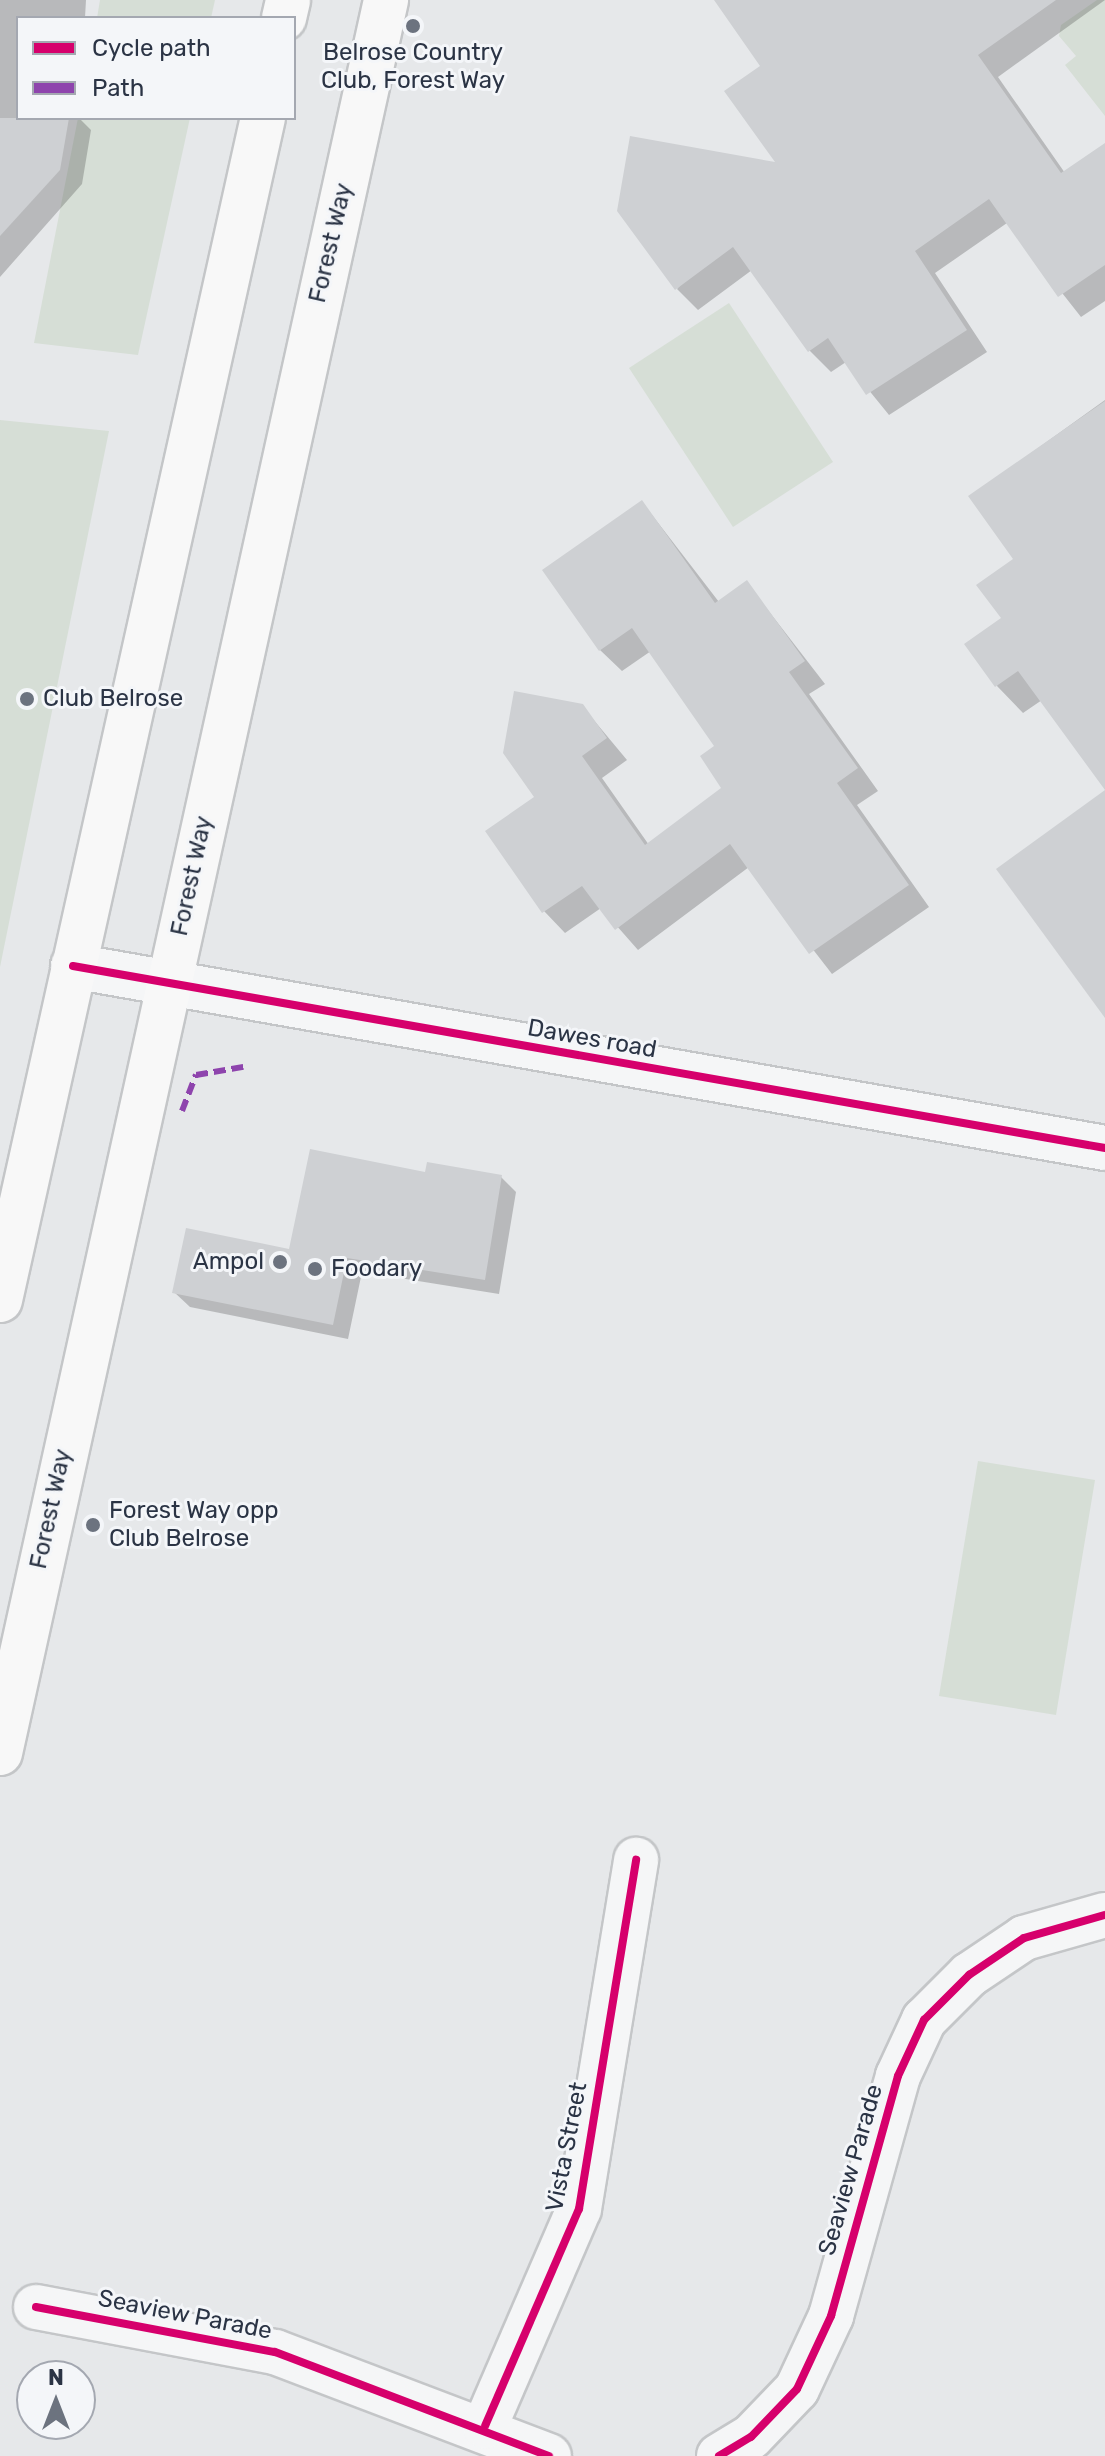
<!DOCTYPE html>
<style>
body{margin:0}
#map{position:relative;width:1105px;height:2456px;overflow:hidden;background:#e6e8ea;font-family:Rubik,sans-serif}
div>[style]{position:absolute}
.green>*{inset:0;background:#d6ded6}
.shadow>*{inset:0;background:#0003}
.building>*{inset:0;background:#ced0d3}
.roads{filter:drop-shadow(2px 0 #c4c6c8) drop-shadow(-2px 0 #c4c6c8) drop-shadow(0 2px #c4c6c8) drop-shadow(0 -2px #c4c6c8)}
.minor>*{height:44px;margin:-22px;padding:0 22px;transform-origin:22px;border-radius:22px;background:#f5f6f7}
.primary>*{height:44px;margin:-22px;padding:0 22px;transform-origin:22px;border-radius:22px;background:#f8f8f8}
.quiet>*{height:6px;margin-top:-3px;transform-origin:0;background:repeating-linear-gradient(90deg,#8e44ad 0 12px,transparent 0 18px)}
.cycleway>*{height:8px;margin:-4px;padding:0 4px;transform-origin:4px;border-radius:4px;background:#d6006c}
.dots>*{width:22px;height:22px;translate:-50% -50%;box-sizing:border-box;border:4px solid #f4f6f9;border-radius:50%}
span{translate:-50% -50%;white-space:nowrap;text-align:center;line-height:1.15;-webkit-text-stroke:6px #f4f6f9;paint-order:stroke}
.poi-label{font-size:24px;color:#2b3445}
.left{translate:0 -50%;text-align:left}
.right{translate:-100% -50%;text-align:right}
.street-label{font-size:24px;color:#2b3445}
.legend{position:absolute;left:16px;top:16px;width:280px;height:104px;box-sizing:border-box;background:#f4f6f9;border:2px solid #a4a8b1;margin:0;padding:10px 14px;list-style:none;font-size:24px;color:#2b3445}
.legend li{display:flex;align-items:center;gap:16px;height:40px}
.legend b{width:40px;border:2px solid #a4a8b1}
.north{position:absolute;left:16px;top:2360px;width:80px;height:80px;box-sizing:border-box;background:#f4f6f9;border:2px solid #a4a8b1;border-radius:50%;rotate:0deg;font-size:22px;font-weight:700;line-height:32px;text-align:center;color:#2b3445}
.north::after{content:'';display:block;margin:auto;width:28px;height:36px;background:#6c737f;clip-path:polygon(50% 0,100% 100%,50% 72%,0 100%)}
</style>
<div id="map">
<div class="green">
<i style="clip-path:polygon(100px 0,215px 0,211px 18px,97px 18px)"></i>
<i style="clip-path:polygon(1097px 0,1105px 0,1105px 116px,1065px 65px,1076px 56px,1059px 36px,1061px 25px)"></i>
<i style="clip-path:polygon(78px 118px,190px 118px,138px 355px,34px 343px)"></i>
<i style="clip-path:polygon(729px 303px,833px 462px,733px 527px,629px 368px)"></i>
<i style="clip-path:polygon(0 420px,109px 431px,0 967px)"></i>
<i style="clip-path:polygon(978px 1461px,1095px 1480px,1056px 1715px,939px 1696px)"></i>
</div>
<div class="shadow">
<i style="clip-path:polygon(0 0,86px 0,85px 18px,18px 18px,18px 118px,79px 118px,91px 130px,82px 184px,0 277px)"></i>
<i style="clip-path:polygon(716px 0,1105px 0,998px 77px,1065px 173px,1105px 152px,1105px 301px,1081px 317px,1007px 223px,935px 273px,987px 352px,889px 415px,846px 362px,831px 372px,810px 351px,752px 270px,698px 310px,677px 289px,780px 165px,763px 67px)"></i>
<i style="clip-path:polygon(1105px 400px,1105px 786px,1042px 700px,1023px 713px,997px 686px,1016px 560px,970px 497px)"></i>
<i style="clip-path:polygon(642px 502px,719px 602px,747px 583px,825px 684px,809px 694px,878px 791px,857px 805px,929px 907px,832px 974px,749px 867px,638px 950px,601px 908px,565px 933px,544px 911px,537px 798px,582px 706px,627px 760px,602px 778px,649px 845px,724px 789px,717px 747px,651px 651px,622px 671px,600px 650px)"></i>
<i style="clip-path:polygon(427px 1175px,501px 1177px,516px 1192px,499px 1294px,362px 1272px,348px 1339px,190px 1307px,174px 1292px,291px 1251px)"></i>
</div>
<div class="building">
<i style="clip-path:polygon(714px 0,1056px 0,978px 55px,1061px 173px,1105px 143px,1105px 265px,1058px 297px,989px 199px,915px 251px,967px 330px,866px 395px,828px 338px,808px 352px,733px 247px,675px 290px,617px 211px,630px 136px,775px 162px,724px 91px,760px 66px)"></i>
<i style="clip-path:polygon(0 118px,69px 118px,60px 170px,0 236px)"></i>
<i style="clip-path:polygon(1105px 401px,1105px 790px,1018px 671px,995px 687px,964px 644px,1001px 618px,976px 585px,1013px 559px,968px 496px)"></i>
<i style="clip-path:polygon(642px 500px,715px 603px,747px 580px,805px 661px,789px 672px,858px 768px,837px 783px,909px 885px,809px 954px,730px 844px,615px 930px,582px 886px,542px 913px,485px 831px,534px 797px,503px 753px,514px 691px,583px 704px,607px 738px,582px 756px,645px 845px,721px 788px,700px 756px,714px 746px,632px 628px,599px 651px,542px 570px)"></i>
<i style="clip-path:polygon(1105px 790px,1105px 1018px,996px 869px)"></i>
<i style="clip-path:polygon(310px 1149px,425px 1172px,427px 1162px,502px 1175px,485px 1280px,347px 1258px,333px 1325px,172px 1293px,186px 1228px,289px 1249px)"></i>
</div>
<div class="roads">
<div class="minor">
<i style="left:73px;top:966px;width:1048px;rotate:10deg"></i>
<i style="left:36px;top:2307px;width:243px;rotate:10.7deg"></i>
<i style="left:275px;top:2352px;width:293px;rotate:20.8deg"></i>
<i style="left:485px;top:2426px;width:236px;rotate:-66.6deg"></i>
<i style="left:579px;top:2209px;width:354px;rotate:-80.7deg"></i>
<i style="left:719px;top:2456px;width:37px;rotate:-31deg"></i>
<i style="left:751px;top:2437px;width:66px;rotate:-46.2deg"></i>
<i style="left:797px;top:2389px;width:81px;rotate:-65deg"></i>
<i style="left:831px;top:2316px;width:249px;rotate:-74.4deg"></i>
<i style="left:898px;top:2076px;width:62px;rotate:-65.1deg"></i>
<i style="left:924px;top:2020px;width:64px;rotate:-45deg"></i>
<i style="left:969px;top:1975px;width:66px;rotate:-33.9deg"></i>
<i style="left:1024px;top:1938px;width:84px;rotate:-15.9deg"></i>
</div>
<div class="primary">
<i style="left:284px;top:18px;width:18px;rotate:-77deg"></i>
<i style="left:0;top:1300px;width:1211px;rotate:-77.46deg"></i>
<i style="left:0;top:1753px;width:1795px;rotate:-77.58deg"></i>
</div>
</div>
<div class="quiet">
<i style="left:182px;top:1111px;width:39px;rotate:-69deg"></i>
<i style="left:196px;top:1075px;width:48px;rotate:-9.7deg"></i>
</div>
<div class="cycleway">
<i style="left:73px;top:966px;width:1048px;rotate:10deg"></i>
<i style="left:36px;top:2307px;width:243px;rotate:10.7deg"></i>
<i style="left:275px;top:2352px;width:293px;rotate:20.8deg"></i>
<i style="left:485px;top:2426px;width:236px;rotate:-66.6deg"></i>
<i style="left:579px;top:2209px;width:354px;rotate:-80.7deg"></i>
<i style="left:719px;top:2456px;width:37px;rotate:-31deg"></i>
<i style="left:751px;top:2437px;width:66px;rotate:-46.2deg"></i>
<i style="left:797px;top:2389px;width:81px;rotate:-65deg"></i>
<i style="left:831px;top:2316px;width:249px;rotate:-74.4deg"></i>
<i style="left:898px;top:2076px;width:62px;rotate:-65.1deg"></i>
<i style="left:924px;top:2020px;width:64px;rotate:-45deg"></i>
<i style="left:969px;top:1975px;width:66px;rotate:-33.9deg"></i>
<i style="left:1024px;top:1938px;width:84px;rotate:-15.9deg"></i>
</div>
<div class="dots">
<i style="left:413px;top:26px;background:#6c737f"></i>
<i style="left:27px;top:699px;background:#6c737f"></i>
<i style="left:280px;top:1262px;background:#6c737f"></i>
<i style="left:315px;top:1269px;background:#6c737f"></i>
<i style="left:93px;top:1525px;background:#6c737f"></i>
</div>
<div class="poi-label">
<span style="left:413px;top:67px">Belrose Country<br>Club, Forest Way</span>
<span class="left" style="left:43px;top:699px">Club Belrose</span>
<span class="right" style="left:264px;top:1262px">Ampol</span>
<span class="left" style="left:331px;top:1269px">Foodary</span>
<span class="left" style="left:109px;top:1525px">Forest Way opp<br>Club Belrose</span>
</div>
<div class="street-label">
<span style="left:331px;top:243px;rotate:-77deg">Forest Way</span>
<span style="left:192px;top:876px;rotate:-78deg">Forest Way</span>
<span style="left:592px;top:1039px;rotate:10deg">Dawes road</span>
<span style="left:51px;top:1509px;rotate:-78deg">Forest Way</span>
<span style="left:567px;top:2147px;rotate:-79deg">Vista Street</span>
<span style="left:851px;top:2170px;rotate:-74deg">Seaview Parade</span>
<span style="left:185px;top:2315px;rotate:11deg">Seaview Parade</span>
</div>
<ul class="legend">
<li><b style="height:10px;background:#d6006c"></b>Cycle path</li>
<li><b style="height:10px;background:#8e44ad"></b>Path</li>
</ul>
<div class="north">N</div>
</div>
